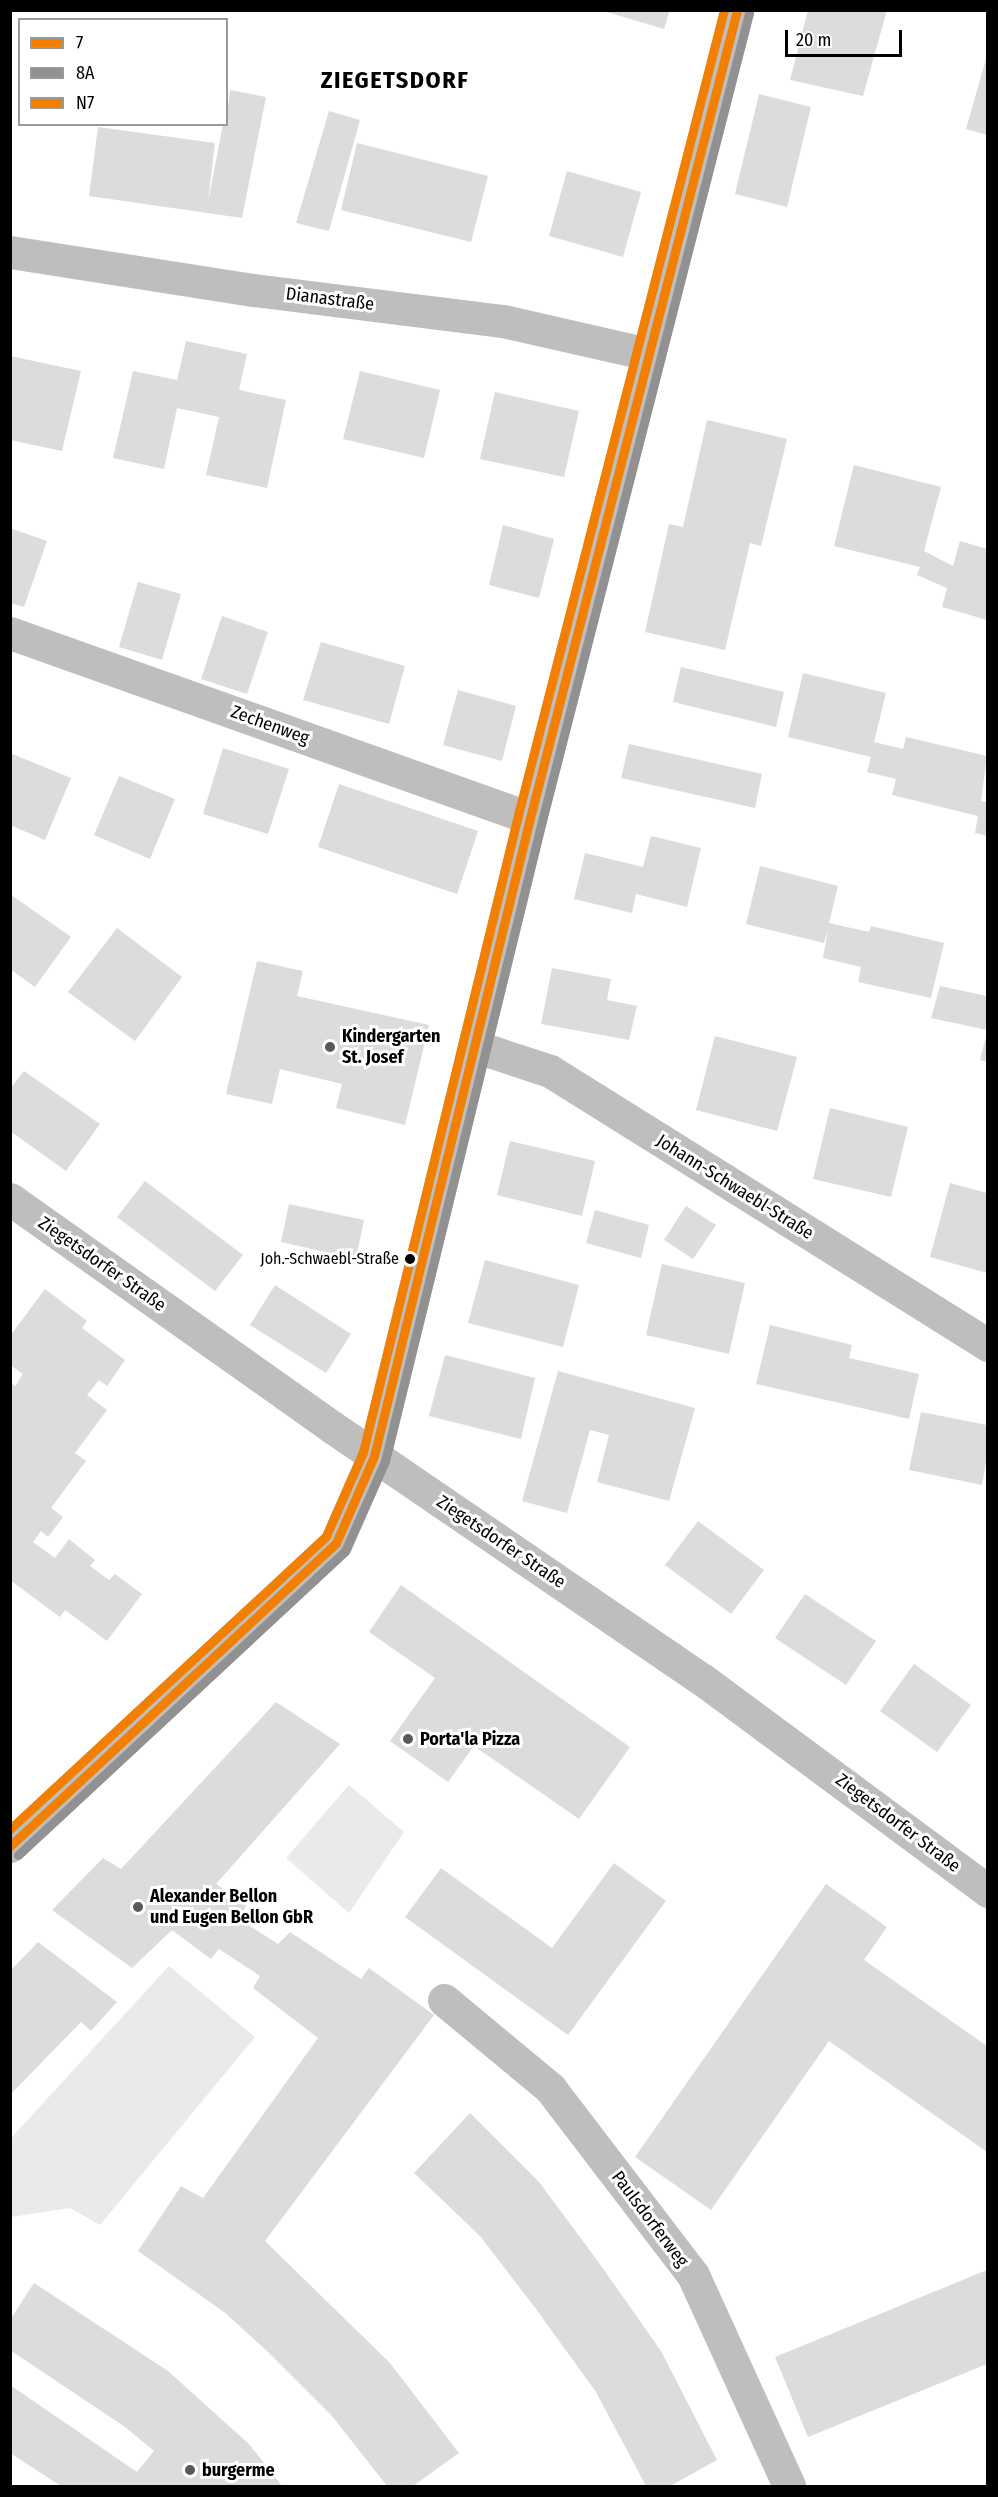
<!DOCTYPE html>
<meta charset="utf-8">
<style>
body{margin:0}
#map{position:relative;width:998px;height:2497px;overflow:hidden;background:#fff;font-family:"Fira Sans Condensed",sans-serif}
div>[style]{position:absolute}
.green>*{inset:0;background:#eaeaea}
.building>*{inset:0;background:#dcdcdc}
.minor>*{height:33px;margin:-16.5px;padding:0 16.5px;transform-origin:16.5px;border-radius:16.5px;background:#bebebe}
.tertiary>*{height:33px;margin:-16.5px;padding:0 16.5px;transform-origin:16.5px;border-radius:16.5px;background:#bebebe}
.bus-1>*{height:9px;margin:-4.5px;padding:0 4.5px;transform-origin:4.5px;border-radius:4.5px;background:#f27f00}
.bus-2>*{height:9px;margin:-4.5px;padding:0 4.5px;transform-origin:4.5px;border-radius:4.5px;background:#919191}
.bus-3>*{height:9px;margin:-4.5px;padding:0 4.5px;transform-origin:4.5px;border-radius:4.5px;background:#f27f00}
.dots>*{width:16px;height:16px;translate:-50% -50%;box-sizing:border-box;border:3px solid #fff;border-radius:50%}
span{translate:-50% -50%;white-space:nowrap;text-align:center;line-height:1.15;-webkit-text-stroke:6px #fff;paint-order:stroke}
.bus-label{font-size:16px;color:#000}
.right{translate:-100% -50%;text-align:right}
.street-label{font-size:18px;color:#000}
.poi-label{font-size:18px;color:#000;font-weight:700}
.left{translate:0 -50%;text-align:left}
.district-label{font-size:24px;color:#000;font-weight:700;letter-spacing:1.5px}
.frame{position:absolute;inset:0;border:12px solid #000;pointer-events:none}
.legend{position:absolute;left:18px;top:18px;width:210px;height:108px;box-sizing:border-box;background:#fff;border:2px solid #999;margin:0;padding:8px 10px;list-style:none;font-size:18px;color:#000}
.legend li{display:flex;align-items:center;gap:12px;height:30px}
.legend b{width:30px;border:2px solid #999}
.scale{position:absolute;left:785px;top:30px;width:117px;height:27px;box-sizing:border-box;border:3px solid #000;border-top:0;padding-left:8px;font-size:18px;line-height:21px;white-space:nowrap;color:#000;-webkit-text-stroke:4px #fff;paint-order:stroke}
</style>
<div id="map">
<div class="green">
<i style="clip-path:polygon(349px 1785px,404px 1832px,349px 1913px,286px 1858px)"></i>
<i style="clip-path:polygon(169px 1966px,255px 2037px,100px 2225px,70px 2208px,11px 2217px,11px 2138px)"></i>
</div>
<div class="building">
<i style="clip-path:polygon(600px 10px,670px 10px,664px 29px)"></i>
<i style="clip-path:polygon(808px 10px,887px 10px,863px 96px,790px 80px)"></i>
<i style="clip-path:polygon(987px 55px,987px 135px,966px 129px)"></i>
<i style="clip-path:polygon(230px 90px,266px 97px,242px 218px,89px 196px,98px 127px,215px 143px,208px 202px,223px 124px,226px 124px)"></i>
<i style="clip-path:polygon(759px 94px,811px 107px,787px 207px,735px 194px)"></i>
<i style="clip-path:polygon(329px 111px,360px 120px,329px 231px,296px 223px)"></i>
<i style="clip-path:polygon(357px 143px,488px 176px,471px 242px,341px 210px)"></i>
<i style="clip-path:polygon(567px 171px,641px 192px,623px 257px,549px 236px)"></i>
<i style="clip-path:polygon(186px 341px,247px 354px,239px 390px,286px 400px,267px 488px,206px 475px,219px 417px,177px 408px,164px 469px,113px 458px,133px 371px,177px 380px)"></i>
<i style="clip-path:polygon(10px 356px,81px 371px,62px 451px,10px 440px)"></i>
<i style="clip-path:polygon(360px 371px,440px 390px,424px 458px,343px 439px)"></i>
<i style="clip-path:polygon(495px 392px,579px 411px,564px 477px,480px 459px)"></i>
<i style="clip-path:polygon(707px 420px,787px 439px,761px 546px,750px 543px,725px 650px,645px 632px,669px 524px,683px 527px)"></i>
<i style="clip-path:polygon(854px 465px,941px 487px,924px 551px,953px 566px,960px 541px,987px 549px,987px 620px,942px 607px,947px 588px,917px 575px,920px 567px,834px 546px)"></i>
<i style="clip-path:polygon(503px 525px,554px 539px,539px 598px,489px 585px)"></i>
<i style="clip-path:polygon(10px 528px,47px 541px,24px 607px,10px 603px)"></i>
<i style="clip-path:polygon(138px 582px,181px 594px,162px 660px,119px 647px)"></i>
<i style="clip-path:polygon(222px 616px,268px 632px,247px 694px,201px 679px)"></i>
<i style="clip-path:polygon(321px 642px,405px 666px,389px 724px,303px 700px)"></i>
<i style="clip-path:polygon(681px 667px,784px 692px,776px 727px,673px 702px)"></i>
<i style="clip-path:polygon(803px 673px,886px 693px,874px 742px,903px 749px,906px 737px,987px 756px,981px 801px,987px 802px,987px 836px,975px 833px,978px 816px,892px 795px,896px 779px,867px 772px,871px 757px,788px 737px)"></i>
<i style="clip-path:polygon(458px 690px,516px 706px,502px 761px,443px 745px)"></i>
<i style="clip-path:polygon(629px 744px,762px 774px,755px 808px,621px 778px)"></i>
<i style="clip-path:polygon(223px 748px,289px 769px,268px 834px,203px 814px)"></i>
<i style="clip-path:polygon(10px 753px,71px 778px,45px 840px,10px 825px)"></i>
<i style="clip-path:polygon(119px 776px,175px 799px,150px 859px,94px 835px)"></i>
<i style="clip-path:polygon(339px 784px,478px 831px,457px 894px,318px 847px)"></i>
<i style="clip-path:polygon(651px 836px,701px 848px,687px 907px,636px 894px,632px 913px,574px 899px,585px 853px,643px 867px)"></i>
<i style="clip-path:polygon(760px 866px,838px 886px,829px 923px,869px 932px,871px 926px,944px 943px,931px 998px,858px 982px,861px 967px,823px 958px,828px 930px,824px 943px,746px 924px)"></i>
<i style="clip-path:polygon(10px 894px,71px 937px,35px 987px,10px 969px)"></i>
<i style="clip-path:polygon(117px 928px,182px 977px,135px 1041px,68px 992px)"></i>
<i style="clip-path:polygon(257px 961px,303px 971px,297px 996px,429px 1025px,405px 1125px,336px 1108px,342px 1084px,280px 1069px,272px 1104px,226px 1094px)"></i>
<i style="clip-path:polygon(552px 968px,611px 979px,607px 1000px,637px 1006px,629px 1040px,541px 1024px)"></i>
<i style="clip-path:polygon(940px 986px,987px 996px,987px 1030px,931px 1018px)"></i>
<i style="clip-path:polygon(987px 1033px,987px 1062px,980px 1060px)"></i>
<i style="clip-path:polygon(715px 1036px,797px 1057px,777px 1131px,696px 1110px)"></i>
<i style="clip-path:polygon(24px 1071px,100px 1124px,66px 1171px,10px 1131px,10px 1089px)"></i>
<i style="clip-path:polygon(830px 1108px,908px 1127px,891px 1197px,813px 1179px)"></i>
<i style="clip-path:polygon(510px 1141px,595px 1161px,582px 1216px,497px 1195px)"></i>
<i style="clip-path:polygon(145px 1181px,243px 1255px,215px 1291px,117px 1217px)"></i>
<i style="clip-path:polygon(950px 1183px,987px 1193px,987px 1273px,930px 1257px)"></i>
<i style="clip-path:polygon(289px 1204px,364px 1220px,356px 1259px,281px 1242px)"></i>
<i style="clip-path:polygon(686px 1206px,716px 1225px,693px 1259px,664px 1240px)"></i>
<i style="clip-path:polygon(595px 1210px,649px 1225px,641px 1258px,586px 1243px)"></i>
<i style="clip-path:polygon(485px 1260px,579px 1285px,563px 1347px,468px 1323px)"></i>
<i style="clip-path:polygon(662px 1264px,745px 1283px,729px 1354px,646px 1335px)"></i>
<i style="clip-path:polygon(275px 1285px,351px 1334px,326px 1373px,250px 1325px)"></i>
<i style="clip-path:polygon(45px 1289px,87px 1321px,82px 1328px,125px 1360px,107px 1386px,99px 1380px,87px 1395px,107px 1410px,75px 1453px,86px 1461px,51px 1508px,63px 1517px,48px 1537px,41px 1531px,33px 1542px,55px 1558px,69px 1539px,95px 1560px,90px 1566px,109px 1580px,115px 1574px,142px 1594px,107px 1641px,65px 1610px,60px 1617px,10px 1580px,10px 1382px,15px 1386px,23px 1374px,10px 1365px,10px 1336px)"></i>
<i style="clip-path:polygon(770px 1325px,852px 1345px,849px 1358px,919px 1374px,909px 1419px,756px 1384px)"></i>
<i style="clip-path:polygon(445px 1355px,535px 1378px,521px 1439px,429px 1416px)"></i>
<i style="clip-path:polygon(558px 1371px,695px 1408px,669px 1501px,597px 1482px,609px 1435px,590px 1430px,567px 1513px,522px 1501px)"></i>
<i style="clip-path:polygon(921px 1412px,987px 1425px,987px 1457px,982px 1485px,909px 1470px)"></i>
<i style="clip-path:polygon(698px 1521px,764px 1570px,731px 1614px,665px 1565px)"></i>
<i style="clip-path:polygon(401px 1585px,630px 1747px,579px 1819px,474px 1746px,448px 1782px,390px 1741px,435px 1678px,369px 1632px)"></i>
<i style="clip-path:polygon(805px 1594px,876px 1641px,846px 1685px,775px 1638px)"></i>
<i style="clip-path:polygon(914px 1664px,971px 1705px,937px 1752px,880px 1711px)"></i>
<i style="clip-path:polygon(276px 1702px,340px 1744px,216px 1884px,247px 1904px,239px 1919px,278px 1944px,290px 1932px,361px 1979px,369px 1968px,434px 2015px,265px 2241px,390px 2363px,459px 2453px,413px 2486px,387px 2486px,332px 2416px,266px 2350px,224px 2312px,138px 2251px,181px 2186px,203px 2198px,318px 2038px,253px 1988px,260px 1976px,219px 1949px,211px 1959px,172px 1930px,132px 1968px,52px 1910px,103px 1858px,121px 1869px)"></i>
<i style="clip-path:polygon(614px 1863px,666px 1901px,568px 2035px,405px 1917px,441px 1868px,552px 1948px)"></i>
<i style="clip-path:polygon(826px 1884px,887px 1927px,864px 1960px,987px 2046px,987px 2152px,829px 2041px,711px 2210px,635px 2157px)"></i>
<i style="clip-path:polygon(38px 1942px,117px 2002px,91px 2031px,81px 2022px,10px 2095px,10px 1971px)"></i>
<i style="clip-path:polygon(470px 2113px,539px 2182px,597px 2260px,661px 2351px,717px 2460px,670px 2486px,646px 2486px,596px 2392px,536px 2309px,480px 2236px,414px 2173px)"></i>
<i style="clip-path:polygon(987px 2270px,987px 2364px,808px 2437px,775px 2357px)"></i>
<i style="clip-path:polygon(34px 2283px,168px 2371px,249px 2444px,282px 2486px,61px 2486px,10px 2453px,10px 2385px,137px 2472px,154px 2451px,125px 2427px,10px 2350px,10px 2320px)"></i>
</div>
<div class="minor">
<i style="left:10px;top:252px;width:247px;rotate:8.9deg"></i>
<i style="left:254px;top:290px;width:251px;rotate:7.1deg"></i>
<i style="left:503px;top:321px;width:149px;rotate:12.8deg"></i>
<i style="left:10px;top:633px;width:552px;rotate:19.58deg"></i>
<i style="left:474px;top:1046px;width:80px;rotate:18.2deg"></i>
<i style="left:550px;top:1071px;width:517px;rotate:32.03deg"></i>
<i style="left:444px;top:2000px;width:138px;rotate:39.7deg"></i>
<i style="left:550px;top:2088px;width:235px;rotate:52.6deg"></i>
<i style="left:693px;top:2275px;width:232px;rotate:65.5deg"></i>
</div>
<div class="tertiary">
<i style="left:10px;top:1199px;width:395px;rotate:35.3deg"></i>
<i style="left:332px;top:1427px;width:449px;rotate:34.3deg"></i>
<i style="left:703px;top:1680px;width:355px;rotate:36.5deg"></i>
<i style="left:10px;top:1846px;width:445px;rotate:-42.9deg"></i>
<i style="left:336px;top:1543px;width:95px;rotate:-66.4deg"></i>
<i style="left:374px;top:1456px;width:657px;rotate:-76.26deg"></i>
<i style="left:530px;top:818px;width:834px;rotate:-75.63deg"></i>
</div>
<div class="bus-1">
<i style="left:10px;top:1846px;width:445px;rotate:-42.9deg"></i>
<i style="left:336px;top:1543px;width:95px;rotate:-66.4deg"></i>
<i style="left:374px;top:1456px;width:657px;rotate:-76.26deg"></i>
<i style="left:530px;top:818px;width:834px;rotate:-75.63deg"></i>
</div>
<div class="bus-2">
<i style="left:18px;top:1855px;width:446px;rotate:-42.9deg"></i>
<i style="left:345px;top:1551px;width:98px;rotate:-66deg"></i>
<i style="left:385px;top:1461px;width:659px;rotate:-76.22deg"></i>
<i style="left:542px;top:821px;width:834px;rotate:-75.63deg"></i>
</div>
<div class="bus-3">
<i style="left:10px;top:1829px;width:431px;rotate:-42.8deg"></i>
<i style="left:326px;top:1536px;width:92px;rotate:-66.2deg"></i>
<i style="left:363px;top:1452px;width:656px;rotate:-76.32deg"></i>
<i style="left:518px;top:815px;width:831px;rotate:-75.65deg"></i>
</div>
<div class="dots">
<i style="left:330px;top:1047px;background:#595959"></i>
<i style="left:410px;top:1259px;background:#000"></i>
<i style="left:408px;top:1739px;background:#595959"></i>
<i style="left:138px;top:1907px;background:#595959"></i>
<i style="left:190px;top:2470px;background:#595959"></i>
</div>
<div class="bus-label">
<span class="right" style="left:399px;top:1259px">Joh.-Schwaebl-Straße</span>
</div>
<div class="street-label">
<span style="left:330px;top:299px;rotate:7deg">Dianastraße</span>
<span style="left:270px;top:725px;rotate:20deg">Zechenweg</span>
<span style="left:735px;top:1187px;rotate:32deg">Johann-Schwaebl-Straße</span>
<span style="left:102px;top:1264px;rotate:35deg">Ziegetsdorfer Straße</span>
<span style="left:501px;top:1542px;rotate:34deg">Ziegetsdorfer Straße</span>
<span style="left:898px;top:1823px;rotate:37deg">Ziegetsdorfer Straße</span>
<span style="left:650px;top:2219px;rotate:53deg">Paulsdorferweg</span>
</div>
<div class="poi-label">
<span class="left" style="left:342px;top:1047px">Kindergarten<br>St. Josef</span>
<span class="left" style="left:420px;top:1739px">Porta'la Pizza</span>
<span class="left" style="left:150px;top:1907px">Alexander Bellon<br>und Eugen Bellon GbR</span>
<span class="left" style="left:202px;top:2470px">burgerme</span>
</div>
<div class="district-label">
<span style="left:395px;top:81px">ZIEGETSDORF</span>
</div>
<div class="frame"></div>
<ul class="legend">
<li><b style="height:8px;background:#f27f00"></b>7</li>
<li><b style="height:8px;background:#919191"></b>8A</li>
<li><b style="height:8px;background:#f27f00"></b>N7</li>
</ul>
<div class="scale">20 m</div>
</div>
